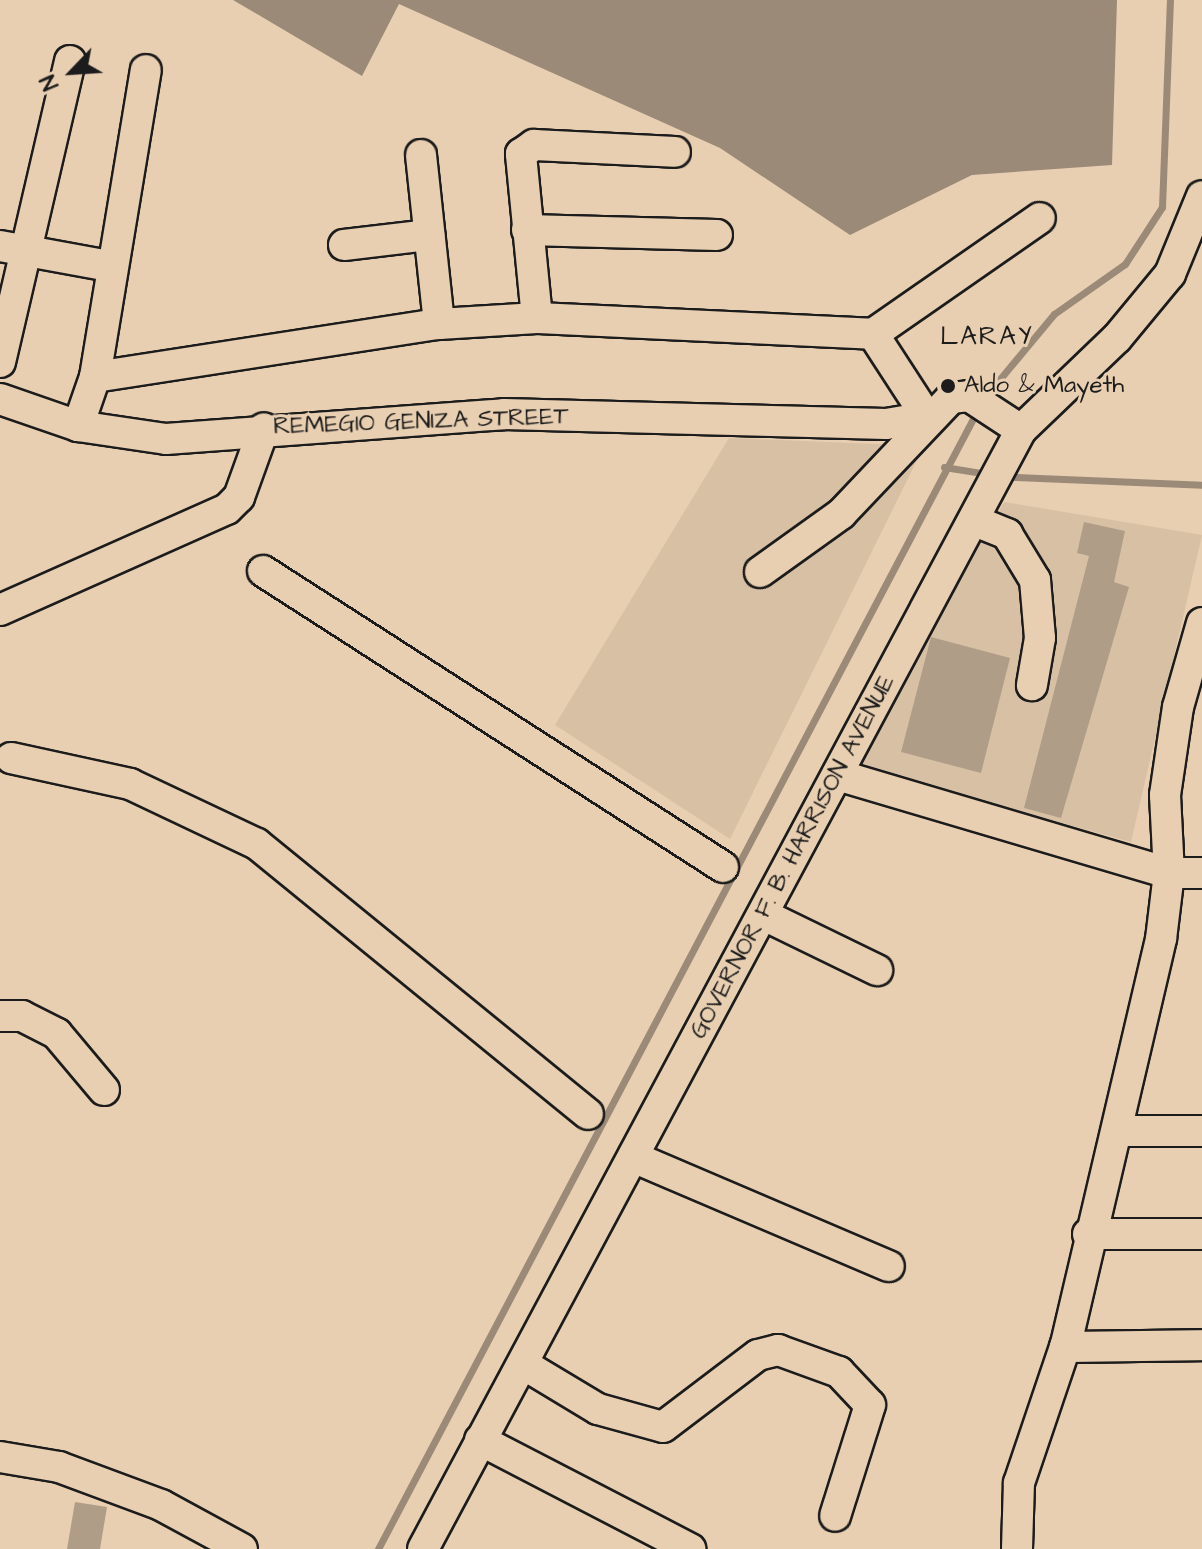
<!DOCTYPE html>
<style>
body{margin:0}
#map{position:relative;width:1202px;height:1549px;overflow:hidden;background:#e9cfb1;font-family:"Architects Daughter",sans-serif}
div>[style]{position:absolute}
.built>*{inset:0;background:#d8c0a5}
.water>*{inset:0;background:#9b8a78}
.stream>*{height:7px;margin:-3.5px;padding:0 3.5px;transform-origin:3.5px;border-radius:3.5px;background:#9b8a78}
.building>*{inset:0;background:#b09d88}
.roads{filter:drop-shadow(2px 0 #1c1c1c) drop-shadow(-2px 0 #1c1c1c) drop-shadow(0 2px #1c1c1c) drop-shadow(0 -2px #1c1c1c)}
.minor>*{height:30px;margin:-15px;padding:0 15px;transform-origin:15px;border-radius:15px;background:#e9cfb1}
.dots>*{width:22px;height:22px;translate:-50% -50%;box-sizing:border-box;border:4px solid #e9cfb1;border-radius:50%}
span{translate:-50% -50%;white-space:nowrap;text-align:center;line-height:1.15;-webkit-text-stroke:6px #e9cfb1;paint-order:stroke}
.poi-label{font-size:24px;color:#1c1c1c}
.left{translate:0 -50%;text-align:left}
.street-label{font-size:24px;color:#1c1c1c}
.neighbourhood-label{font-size:26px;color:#1c1c1c;letter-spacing:2px}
.north{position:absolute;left:32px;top:32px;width:80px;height:80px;-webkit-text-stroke:6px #e9cfb1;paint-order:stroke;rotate:245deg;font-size:22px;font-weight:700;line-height:32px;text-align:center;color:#1c1c1c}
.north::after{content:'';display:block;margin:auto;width:28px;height:36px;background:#1c1c1c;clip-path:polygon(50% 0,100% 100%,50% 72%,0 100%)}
</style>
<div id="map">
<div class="built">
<i style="clip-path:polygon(729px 438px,924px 446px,730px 839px,555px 725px)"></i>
<i style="clip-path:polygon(1004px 502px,1202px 535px,1131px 842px,856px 766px)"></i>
</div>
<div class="water">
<i style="clip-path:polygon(233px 0,1117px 0,1112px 165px,972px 175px,850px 235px,720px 148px,399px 4px,362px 76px)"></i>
</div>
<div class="stream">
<i style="left:985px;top:397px;width:108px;rotate:-50.3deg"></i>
<i style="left:1054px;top:314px;width:87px;rotate:-35.2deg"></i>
<i style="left:1125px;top:264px;width:68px;rotate:-57deg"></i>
<i style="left:1162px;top:207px;width:207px;rotate:-87.8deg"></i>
<i style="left:944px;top:467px;width:39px;rotate:9deg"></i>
<i style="left:1015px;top:477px;width:187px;rotate:2.4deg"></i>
<i style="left:378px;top:1549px;width:1286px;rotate:-62.24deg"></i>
</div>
<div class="building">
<i style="clip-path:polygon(1084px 522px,1125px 531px,1114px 582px,1129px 587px,1061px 818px,1024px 808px,1089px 556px,1077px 553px)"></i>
<i style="clip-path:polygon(931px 637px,1010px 658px,981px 773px,901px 752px)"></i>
<i style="clip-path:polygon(75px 1502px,107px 1507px,100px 1549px,67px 1549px)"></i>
</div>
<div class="roads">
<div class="minor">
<i style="left:421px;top:155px;width:170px;rotate:83.9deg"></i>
<i style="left:527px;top:230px;width:190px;rotate:1.5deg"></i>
<i style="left:344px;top:245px;width:86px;rotate:-6.7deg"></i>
<i style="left:0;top:246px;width:111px;rotate:10.4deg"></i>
<i style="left:537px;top:318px;width:165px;rotate:-95.6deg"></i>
<i style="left:521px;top:154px;width:16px;rotate:-35deg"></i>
<i style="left:534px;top:145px;width:141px;rotate:2.8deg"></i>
<i style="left:873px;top:334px;width:99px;rotate:57deg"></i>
<i style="left:0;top:362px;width:309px;rotate:-76.9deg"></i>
<i style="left:95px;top:377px;width:348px;rotate:-8.8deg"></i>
<i style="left:439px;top:324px;width:98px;rotate:-3.5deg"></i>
<i style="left:537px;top:318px;width:336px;rotate:2.7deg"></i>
<i style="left:873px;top:334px;width:203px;rotate:-34.8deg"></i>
<i style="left:0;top:399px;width:83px;rotate:19.1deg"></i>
<i style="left:78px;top:426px;width:89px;rotate:8.4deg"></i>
<i style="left:166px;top:439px;width:339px;rotate:-4.2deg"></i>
<i style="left:504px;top:414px;width:382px;rotate:1.5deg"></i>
<i style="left:886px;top:424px;width:42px;rotate:-9.7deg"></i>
<i style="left:78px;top:426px;width:52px;rotate:-70.9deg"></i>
<i style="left:95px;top:377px;width:311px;rotate:-80.6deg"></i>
<i style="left:975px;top:521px;width:35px;rotate:22deg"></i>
<i style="left:1007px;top:534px;width:54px;rotate:58.7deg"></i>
<i style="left:1035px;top:580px;width:58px;rotate:85.1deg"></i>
<i style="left:1040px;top:638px;width:48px;rotate:99.7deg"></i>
<i style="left:263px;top:571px;width:547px;rotate:32.76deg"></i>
<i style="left:760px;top:572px;width:100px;rotate:-35.6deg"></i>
<i style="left:841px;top:514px;width:160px;rotate:-46.5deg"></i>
<i style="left:951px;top:398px;width:18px;rotate:-6deg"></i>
<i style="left:969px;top:396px;width:62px;rotate:33.2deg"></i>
<i style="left:0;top:610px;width:248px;rotate:-24deg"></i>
<i style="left:227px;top:509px;width:17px;rotate:-45deg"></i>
<i style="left:239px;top:497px;width:73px;rotate:-70.1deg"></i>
<i style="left:1202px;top:623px;width:87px;rotate:105.9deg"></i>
<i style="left:1178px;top:707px;width:89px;rotate:98.4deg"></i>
<i style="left:1165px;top:795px;width:78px;rotate:87.1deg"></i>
<i style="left:1169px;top:873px;width:66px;rotate:96.9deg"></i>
<i style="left:1161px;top:939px;width:419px;rotate:103.2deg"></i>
<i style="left:1065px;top:1347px;width:137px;rotate:-0.8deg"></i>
<i style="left:11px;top:758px;width:122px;rotate:12.3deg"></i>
<i style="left:130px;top:784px;width:140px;rotate:25.3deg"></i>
<i style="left:257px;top:844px;width:427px;rotate:39.2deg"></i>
<i style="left:841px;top:776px;width:342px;rotate:16.5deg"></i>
<i style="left:1169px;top:873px;width:33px"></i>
<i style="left:764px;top:915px;width:126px;rotate:26deg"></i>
<i style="left:0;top:1016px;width:22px"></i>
<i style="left:22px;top:1016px;width:39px;rotate:27deg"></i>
<i style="left:57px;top:1034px;width:73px;rotate:50deg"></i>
<i style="left:1117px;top:1131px;width:85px"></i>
<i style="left:633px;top:1157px;width:278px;rotate:23.1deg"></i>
<i style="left:1088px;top:1234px;width:114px"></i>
<i style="left:523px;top:1364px;width:87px;rotate:31deg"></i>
<i style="left:598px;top:1409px;width:67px;rotate:15.5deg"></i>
<i style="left:663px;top:1427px;width:119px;rotate:-37.2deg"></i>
<i style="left:758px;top:1355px;width:21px;rotate:-14deg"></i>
<i style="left:778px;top:1350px;width:65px;rotate:19.8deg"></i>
<i style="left:839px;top:1372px;width:45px;rotate:46.8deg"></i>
<i style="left:870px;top:1405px;width:116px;rotate:107.5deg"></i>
<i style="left:480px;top:1440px;width:237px;rotate:27.4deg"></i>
<i style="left:0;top:1457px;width:60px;rotate:9.6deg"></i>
<i style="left:59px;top:1467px;width:109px;rotate:20.4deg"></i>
<i style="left:161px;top:1505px;width:92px;rotate:28.5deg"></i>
<i style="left:423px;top:1549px;width:1269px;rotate:-61.88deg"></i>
<i style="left:1021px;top:430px;width:133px;rotate:-43.8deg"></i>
<i style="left:1117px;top:338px;width:83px;rotate:-50.4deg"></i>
<i style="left:1170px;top:274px;width:84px;rotate:-67.7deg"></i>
<i style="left:1017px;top:1549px;width:66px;rotate:-88.3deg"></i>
<i style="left:1019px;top:1483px;width:144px;rotate:-71.3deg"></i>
</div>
</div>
<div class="dots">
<i style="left:948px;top:386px;background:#1c1c1c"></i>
</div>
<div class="poi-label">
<span class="left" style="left:964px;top:386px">Aldo &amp; Mayeth</span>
</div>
<div class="street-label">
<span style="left:421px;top:422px;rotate:-2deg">REMEGIO GENIZA STREET</span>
<span style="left:793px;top:857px;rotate:-62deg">GOVERNOR F. B. HARRISON AVENUE</span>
</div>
<div class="neighbourhood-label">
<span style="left:987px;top:337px">LARAY</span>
</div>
<div class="north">N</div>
</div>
